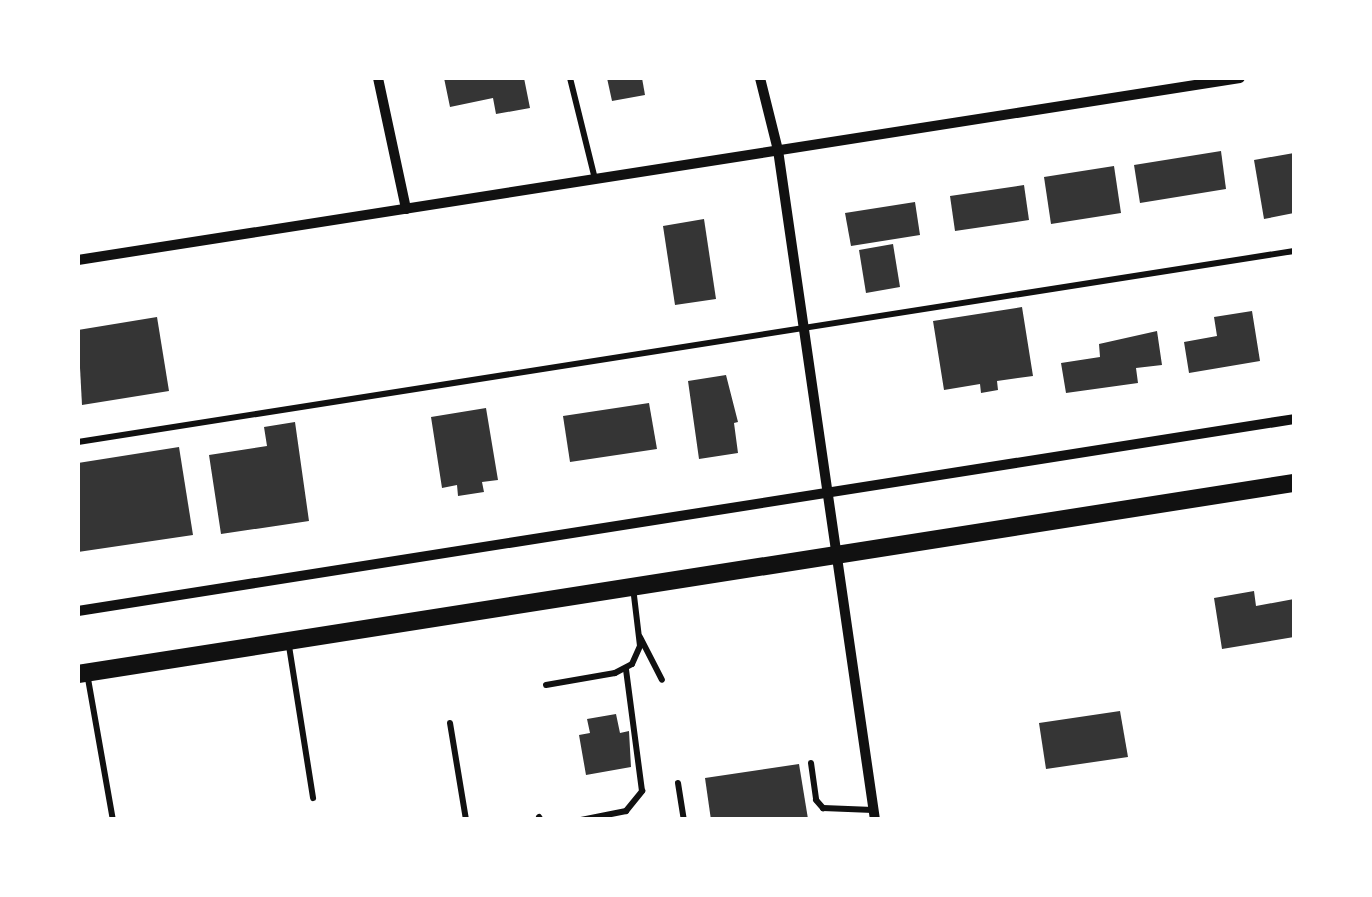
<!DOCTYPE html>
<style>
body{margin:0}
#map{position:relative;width:1372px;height:897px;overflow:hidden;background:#fff;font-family:Mulish,sans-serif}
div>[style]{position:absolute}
.building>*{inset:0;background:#353535}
.service>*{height:6px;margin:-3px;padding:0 3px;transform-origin:3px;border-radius:3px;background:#111}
.minor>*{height:10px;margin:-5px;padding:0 5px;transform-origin:5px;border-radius:5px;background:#111}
.secondary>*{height:18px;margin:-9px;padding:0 9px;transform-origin:9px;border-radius:9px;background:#111}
span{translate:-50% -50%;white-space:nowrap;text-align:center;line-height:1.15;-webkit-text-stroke:10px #fff;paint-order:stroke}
.frame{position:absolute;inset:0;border:80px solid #fff;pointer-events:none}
</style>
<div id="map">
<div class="building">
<i style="clip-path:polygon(444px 78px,524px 78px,530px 108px,496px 114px,493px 98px,450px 107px)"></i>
<i style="clip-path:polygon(607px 78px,642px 78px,645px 95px,612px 101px)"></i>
<i style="clip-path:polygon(1221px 151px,1226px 189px,1140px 203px,1134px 165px)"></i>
<i style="clip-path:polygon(1294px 153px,1294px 213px,1264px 219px,1254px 160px)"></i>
<i style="clip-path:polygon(1114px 166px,1121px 213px,1051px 224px,1044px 177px)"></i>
<i style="clip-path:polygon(1024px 185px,1029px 220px,955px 231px,950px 196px)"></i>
<i style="clip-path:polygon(915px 202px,920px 235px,851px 246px,845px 213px)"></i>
<i style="clip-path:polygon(704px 219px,716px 299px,675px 305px,663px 226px)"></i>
<i style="clip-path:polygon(893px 244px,900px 287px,866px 293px,859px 250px)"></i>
<i style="clip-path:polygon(1022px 307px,1033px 376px,997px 381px,998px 390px,981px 393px,980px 384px,944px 390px,933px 321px)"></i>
<i style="clip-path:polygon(1252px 311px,1260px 361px,1189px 373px,1184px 342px,1217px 336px,1214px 317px)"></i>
<i style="clip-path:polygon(157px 317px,169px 391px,82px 405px,78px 330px)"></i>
<i style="clip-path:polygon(1157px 331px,1162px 365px,1136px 368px,1138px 383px,1066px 393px,1061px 363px,1100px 357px,1099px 344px)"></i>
<i style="clip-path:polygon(726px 375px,738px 422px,734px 423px,738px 453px,699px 459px,688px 381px)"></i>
<i style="clip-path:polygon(649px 403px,657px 449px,570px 462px,563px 416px)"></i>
<i style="clip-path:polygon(486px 408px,498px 480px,482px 482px,484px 492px,458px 496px,457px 485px,442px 488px,431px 417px)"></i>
<i style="clip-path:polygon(295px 422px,309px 521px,221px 534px,209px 455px,267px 446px,264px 427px)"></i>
<i style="clip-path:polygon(179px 447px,193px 535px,78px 552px,78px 463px)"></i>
<i style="clip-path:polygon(1254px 591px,1256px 606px,1294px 599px,1294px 637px,1222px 649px,1214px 598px)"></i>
<i style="clip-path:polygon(1120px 711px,1128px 757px,1046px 769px,1039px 723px)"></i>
<i style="clip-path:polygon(616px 714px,620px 733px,629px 731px,631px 767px,586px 775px,579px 735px,590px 733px,587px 719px)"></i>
<i style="clip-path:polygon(799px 764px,808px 819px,711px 820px,705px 778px)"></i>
</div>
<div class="service">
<i style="left:570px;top:78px;width:104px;rotate:76.1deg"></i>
<i style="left:78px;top:442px;width:1231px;rotate:-8.93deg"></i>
<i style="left:640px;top:637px;width:48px;rotate:62.9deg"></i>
<i style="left:289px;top:646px;width:154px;rotate:81deg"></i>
<i style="left:87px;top:673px;width:149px;rotate:80deg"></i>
<i style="left:546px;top:685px;width:70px;rotate:-9.9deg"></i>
<i style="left:615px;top:673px;width:19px;rotate:-28deg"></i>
<i style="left:632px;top:664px;width:20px;rotate:-66deg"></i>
<i style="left:640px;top:646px;width:59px;rotate:-96.8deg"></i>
<i style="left:450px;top:723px;width:98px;rotate:80.6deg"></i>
<i style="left:811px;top:763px;width:37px;rotate:82deg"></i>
<i style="left:816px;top:800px;width:11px;rotate:49deg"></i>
<i style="left:823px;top:808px;width:50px;rotate:2.3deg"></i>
<i style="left:678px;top:783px;width:37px;rotate:81deg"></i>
<i style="left:539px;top:817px;width:4px;rotate:56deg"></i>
<i style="left:581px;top:820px;width:46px;rotate:-11.3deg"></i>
<i style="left:626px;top:811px;width:26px;rotate:-51deg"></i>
<i style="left:642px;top:791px;width:123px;rotate:-97.5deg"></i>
</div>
<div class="minor">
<i style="left:378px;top:78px;width:134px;rotate:77.9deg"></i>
<i style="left:760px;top:78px;width:74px;rotate:76deg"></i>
<i style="left:778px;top:150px;width:677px;rotate:81.76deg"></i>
<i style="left:78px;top:260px;width:1176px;rotate:-8.9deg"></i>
<i style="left:78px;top:611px;width:1231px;rotate:-8.97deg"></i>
</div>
<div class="secondary">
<i style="left:78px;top:674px;width:1231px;rotate:-8.93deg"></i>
</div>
<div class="frame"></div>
</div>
